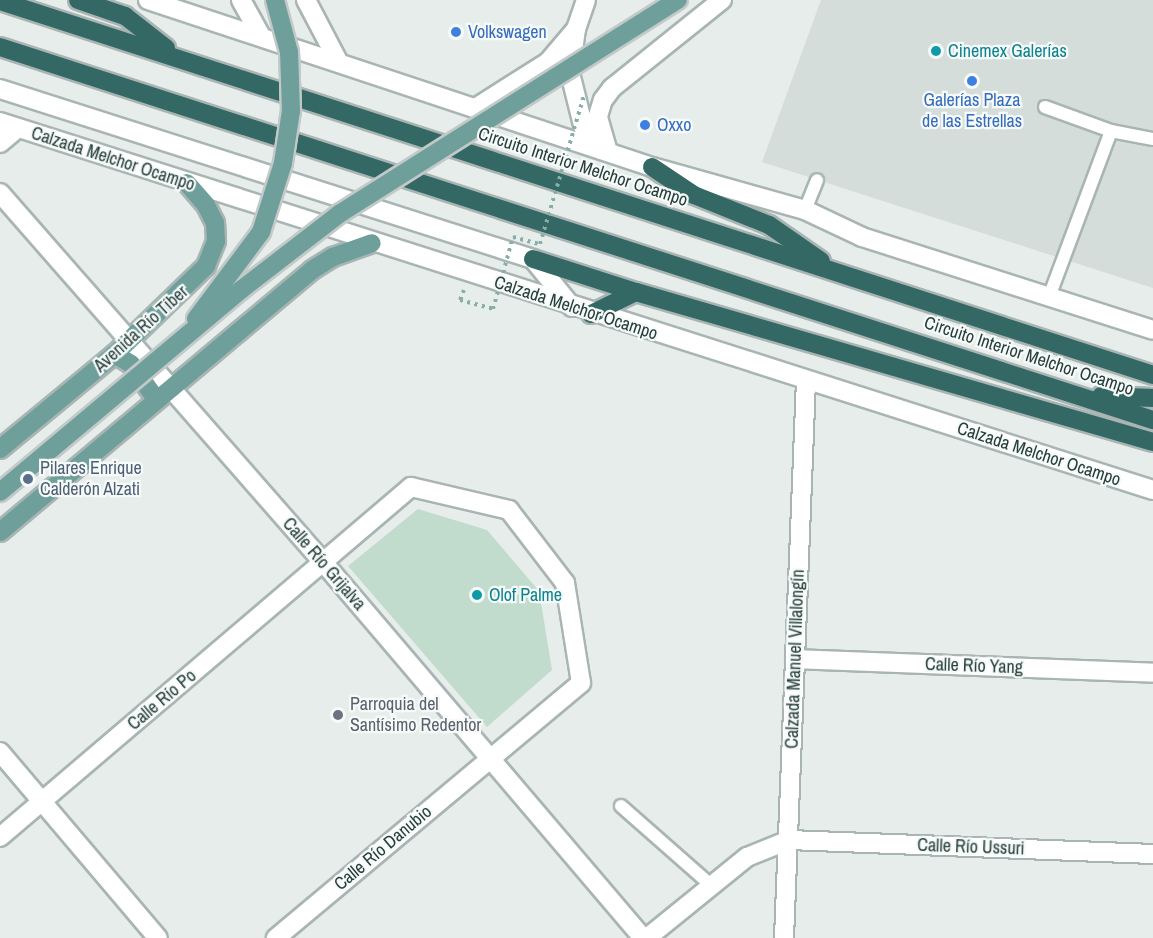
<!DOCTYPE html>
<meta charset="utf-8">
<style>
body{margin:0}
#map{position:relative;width:1153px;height:938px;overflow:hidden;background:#e6edeb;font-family:"Archivo Narrow",sans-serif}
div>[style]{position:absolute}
.built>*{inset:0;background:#d4ddda}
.green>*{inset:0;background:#c1dccc}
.path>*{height:4px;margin-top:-2px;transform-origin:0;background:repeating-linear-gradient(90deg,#89aea8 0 3px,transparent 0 7.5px)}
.roads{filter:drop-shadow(2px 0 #a9b5b3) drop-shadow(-2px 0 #a9b5b3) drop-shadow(0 2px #a9b5b3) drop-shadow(0 -2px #a9b5b3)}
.lane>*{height:12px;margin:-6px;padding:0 6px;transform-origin:6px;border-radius:6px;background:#fff}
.street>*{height:18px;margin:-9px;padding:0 9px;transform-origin:9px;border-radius:9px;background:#fff}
.secondary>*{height:18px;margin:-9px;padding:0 9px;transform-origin:9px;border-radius:9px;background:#fff}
.primary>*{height:18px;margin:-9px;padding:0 9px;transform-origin:9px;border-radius:9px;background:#6e9f9a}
.highway>*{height:18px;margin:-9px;padding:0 9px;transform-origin:9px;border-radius:9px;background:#346865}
.path-bridge>*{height:4px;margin-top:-2px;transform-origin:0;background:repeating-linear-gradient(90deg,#89aea8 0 3px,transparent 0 7.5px)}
.bridges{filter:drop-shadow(2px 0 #c2c9c8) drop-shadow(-2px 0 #c2c9c8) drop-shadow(0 2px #c2c9c8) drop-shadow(0 -2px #c2c9c8)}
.primary-bridge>*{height:18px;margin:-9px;padding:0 9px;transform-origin:9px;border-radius:9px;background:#6e9f9a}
.dots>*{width:16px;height:16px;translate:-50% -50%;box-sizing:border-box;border:3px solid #f6faf9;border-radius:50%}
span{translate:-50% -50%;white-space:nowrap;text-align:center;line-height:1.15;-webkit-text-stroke:4.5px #f6faf9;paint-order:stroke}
.shop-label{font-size:18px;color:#366cbe}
.left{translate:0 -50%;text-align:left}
.culture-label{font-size:18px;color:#0d838f}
.street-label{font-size:18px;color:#263e3b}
.service-label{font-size:18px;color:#4e5e75}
.worship-label{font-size:18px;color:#5b616d}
</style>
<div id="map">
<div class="built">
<i style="clip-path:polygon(821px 0,1153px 0,1153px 288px,762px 162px)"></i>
</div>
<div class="green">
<i style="clip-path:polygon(418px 509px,487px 530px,539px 591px,552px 670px,487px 727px,348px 566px)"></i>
</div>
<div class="path">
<i style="left:464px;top:290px;width:11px;rotate:112deg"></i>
<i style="left:460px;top:300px;width:34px;rotate:15deg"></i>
</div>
<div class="roads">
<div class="lane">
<i style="left:1045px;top:107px;width:70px;rotate:20deg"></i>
<i style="left:1111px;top:131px;width:43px;rotate:10.8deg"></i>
<i style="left:805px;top:210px;width:32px;rotate:-68deg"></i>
<i style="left:1049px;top:297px;width:177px;rotate:-69.5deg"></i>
<i style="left:621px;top:806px;width:120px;rotate:41.3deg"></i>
</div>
<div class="street">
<i style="left:0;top:143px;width:23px;rotate:-40deg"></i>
<i style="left:0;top:193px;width:490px;rotate:48.8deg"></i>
<i style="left:323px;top:562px;width:494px;rotate:49.6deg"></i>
<i style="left:795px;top:659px;width:358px;rotate:2.2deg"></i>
<i style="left:0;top:752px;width:244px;rotate:49.7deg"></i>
<i style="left:0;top:837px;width:540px;rotate:-40.42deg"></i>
<i style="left:411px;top:487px;width:101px;rotate:13.2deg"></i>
<i style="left:509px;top:510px;width:92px;rotate:52.5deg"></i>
<i style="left:565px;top:583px;width:101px;rotate:80.9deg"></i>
<i style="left:581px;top:683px;width:398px;rotate:140.1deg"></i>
<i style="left:647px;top:938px;width:129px;rotate:-39deg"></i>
<i style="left:747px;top:857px;width:45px;rotate:-22deg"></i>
<i style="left:789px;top:840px;width:364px;rotate:2.2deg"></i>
</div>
<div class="secondary">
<i style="left:148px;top:0;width:531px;rotate:18.33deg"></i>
<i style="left:652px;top:167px;width:159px;rotate:15.7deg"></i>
<i style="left:805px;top:210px;width:63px;rotate:25.3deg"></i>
<i style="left:862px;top:237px;width:305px;rotate:17.7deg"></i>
<i style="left:241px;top:0;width:41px;rotate:60.9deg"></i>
<i style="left:306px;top:0;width:69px;rotate:62.3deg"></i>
<i style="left:586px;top:0;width:31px;rotate:109deg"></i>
<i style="left:576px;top:29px;width:44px;rotate:97.8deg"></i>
<i style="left:570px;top:73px;width:74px;rotate:76deg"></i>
<i style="left:0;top:89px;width:559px;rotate:17.69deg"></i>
<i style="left:533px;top:259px;width:62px;rotate:50.9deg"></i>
<i style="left:477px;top:107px;width:84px;rotate:-32.4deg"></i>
<i style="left:548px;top:62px;width:43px;rotate:-49.7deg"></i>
<i style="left:0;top:122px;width:1210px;rotate:17.7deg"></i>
<i style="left:608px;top:152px;width:37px;rotate:-106deg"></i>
<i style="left:598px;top:116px;width:17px;rotate:-73deg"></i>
<i style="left:603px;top:100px;width:15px;rotate:-53deg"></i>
<i style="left:612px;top:88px;width:141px;rotate:-38.7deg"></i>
<i style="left:784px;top:938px;width:558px;rotate:-87.74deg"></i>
</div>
<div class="primary">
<i style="left:115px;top:354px;width:19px;rotate:32deg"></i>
<i style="left:131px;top:364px;width:43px;rotate:54.5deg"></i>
<i style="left:0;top:449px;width:149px;rotate:-39.6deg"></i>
<i style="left:115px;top:354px;width:127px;rotate:-44deg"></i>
<i style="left:206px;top:266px;width:27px;rotate:-68deg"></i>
<i style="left:216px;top:241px;width:18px;rotate:-93deg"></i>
<i style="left:215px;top:223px;width:20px;rotate:-117deg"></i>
<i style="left:206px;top:205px;width:29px;rotate:-131deg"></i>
<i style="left:0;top:532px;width:407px;rotate:-40deg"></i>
<i style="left:312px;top:270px;width:25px;rotate:-32deg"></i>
<i style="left:333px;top:257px;width:41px;rotate:-19.7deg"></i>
</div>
<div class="highway">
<i style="left:78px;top:0;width:50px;rotate:18.8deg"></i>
<i style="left:125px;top:16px;width:52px;rotate:38deg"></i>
<i style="left:0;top:1px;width:1212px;rotate:17.97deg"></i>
<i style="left:0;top:47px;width:1212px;rotate:17.93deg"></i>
<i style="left:652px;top:167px;width:50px;rotate:33.7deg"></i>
<i style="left:694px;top:195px;width:81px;rotate:21.8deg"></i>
<i style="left:769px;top:225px;width:63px;rotate:34.7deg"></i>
<i style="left:533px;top:259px;width:108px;rotate:17.8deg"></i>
<i style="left:591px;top:314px;width:50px;rotate:-26.1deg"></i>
<i style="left:636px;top:292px;width:538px;rotate:16.18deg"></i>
<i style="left:1101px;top:396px;width:52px;rotate:2.2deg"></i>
</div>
</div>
<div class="path-bridge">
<i style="left:493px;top:309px;width:75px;rotate:-74.5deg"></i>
<i style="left:513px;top:237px;width:28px;rotate:15deg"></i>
<i style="left:540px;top:244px;width:155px;rotate:-73.5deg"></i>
</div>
<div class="bridges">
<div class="primary-bridge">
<i style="left:196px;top:319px;width:109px;rotate:-53.2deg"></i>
<i style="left:261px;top:232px;width:72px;rotate:-72.3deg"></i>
<i style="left:283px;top:163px;width:53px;rotate:-81.3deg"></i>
<i style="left:291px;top:111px;width:59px;rotate:-91.9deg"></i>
<i style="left:289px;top:52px;width:54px;rotate:-105.1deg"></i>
<i style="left:0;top:492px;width:316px;rotate:-40deg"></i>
<i style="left:242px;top:289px;width:123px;rotate:-37.7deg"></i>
<i style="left:339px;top:214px;width:401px;rotate:-32.3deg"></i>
</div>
</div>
<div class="dots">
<i style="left:456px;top:32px;background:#3f7fe0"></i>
<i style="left:936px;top:51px;background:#0f9aa8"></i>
<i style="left:972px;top:81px;background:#3f7fe0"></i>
<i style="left:645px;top:125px;background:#3f7fe0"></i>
<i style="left:28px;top:479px;background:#5c6f8a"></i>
<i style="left:477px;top:595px;background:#0f9aa8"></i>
<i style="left:338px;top:715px;background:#6b7280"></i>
</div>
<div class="shop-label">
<span class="left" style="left:468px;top:32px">Volkswagen</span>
<span style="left:972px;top:111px">Galerías Plaza<br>de las Estrellas</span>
<span class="left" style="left:657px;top:125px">Oxxo</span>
</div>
<div class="culture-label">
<span class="left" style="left:948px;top:51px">Cinemex Galerías</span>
<span class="left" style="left:489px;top:595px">Olof Palme</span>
</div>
<div class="street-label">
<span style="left:113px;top:159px;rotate:18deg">Calzada Melchor Ocampo</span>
<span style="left:583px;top:167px;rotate:18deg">Circuito Interior Melchor Ocampo</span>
<span style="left:576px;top:308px;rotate:18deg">Calzada Melchor Ocampo</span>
<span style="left:141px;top:329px;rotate:-42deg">Avenida Río Tíber</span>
<span style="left:1029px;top:356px;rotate:18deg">Circuito Interior Melchor Ocampo</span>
<span style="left:1039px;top:454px;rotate:18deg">Calzada Melchor Ocampo</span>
<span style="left:324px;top:564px;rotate:49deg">Calle Río Grijalva</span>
<span style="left:795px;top:659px;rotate:-88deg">Calzada Manuel Villalongín</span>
<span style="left:974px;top:666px;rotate:2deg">Calle Río Yang</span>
<span style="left:162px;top:700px;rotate:-40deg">Calle Río Po</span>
<span style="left:971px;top:847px;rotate:2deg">Calle Río Ussuri</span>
<span style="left:383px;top:848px;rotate:-40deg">Calle Río Danubio</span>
</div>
<div class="service-label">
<span class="left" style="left:40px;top:479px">Pilares Enrique<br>Calderón Alzati</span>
</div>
<div class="worship-label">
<span class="left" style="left:350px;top:715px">Parroquia del<br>Santísimo Redentor</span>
</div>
</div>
